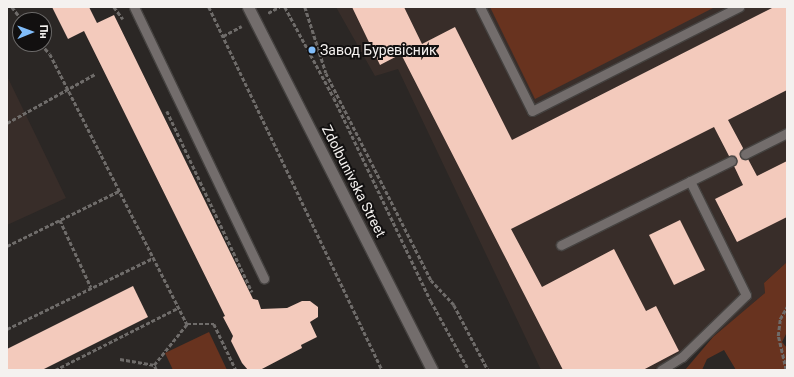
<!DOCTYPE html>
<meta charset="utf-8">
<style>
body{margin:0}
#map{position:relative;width:794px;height:377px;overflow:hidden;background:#2b2725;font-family:Roboto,sans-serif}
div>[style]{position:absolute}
.built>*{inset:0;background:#382d29}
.green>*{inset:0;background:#68331f}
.building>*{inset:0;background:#f3cabc}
.path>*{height:2.5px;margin-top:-1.25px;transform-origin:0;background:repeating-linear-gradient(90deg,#6f6c6a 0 4px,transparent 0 6px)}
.roads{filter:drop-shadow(1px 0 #454240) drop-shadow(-1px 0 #454240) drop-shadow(0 1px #454240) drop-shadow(0 -1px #454240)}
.service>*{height:9px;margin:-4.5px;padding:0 4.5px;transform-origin:4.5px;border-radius:4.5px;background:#736d6c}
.tertiary>*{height:11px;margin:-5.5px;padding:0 5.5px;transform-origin:5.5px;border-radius:5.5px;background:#736d6c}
.dots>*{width:11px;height:11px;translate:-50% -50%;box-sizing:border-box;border:2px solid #121010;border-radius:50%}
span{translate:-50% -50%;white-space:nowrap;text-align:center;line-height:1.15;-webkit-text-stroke:4px #121010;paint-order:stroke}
.poi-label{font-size:14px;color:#f4f1ef}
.left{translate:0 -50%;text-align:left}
.street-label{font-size:14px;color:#f4f1ef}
.frame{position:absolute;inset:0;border:8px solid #f4f1ef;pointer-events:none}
.north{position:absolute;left:12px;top:12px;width:40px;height:40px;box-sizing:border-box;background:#121010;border:1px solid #6c6a69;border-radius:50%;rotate:89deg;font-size:11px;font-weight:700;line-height:16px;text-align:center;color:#f4f1ef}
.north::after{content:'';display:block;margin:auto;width:14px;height:18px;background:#81bdfa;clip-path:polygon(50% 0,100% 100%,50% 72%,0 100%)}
</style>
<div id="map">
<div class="built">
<i style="clip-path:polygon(336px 7px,787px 7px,787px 262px,764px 283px,765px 293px,713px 337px,653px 370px,541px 370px,398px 69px,375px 76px)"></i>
<i style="clip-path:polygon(7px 76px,66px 198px,7px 225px)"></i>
</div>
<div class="green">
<i style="clip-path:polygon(490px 7px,715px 7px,535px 99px)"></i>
<i style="clip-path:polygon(787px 262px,787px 332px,782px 342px,787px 348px,787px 370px,736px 370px,724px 350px,707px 359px,702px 370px,685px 370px,713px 337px,765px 293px,764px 283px)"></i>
<i style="clip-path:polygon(209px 332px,227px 370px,173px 370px,165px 353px)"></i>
</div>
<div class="building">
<i style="clip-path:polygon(52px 7px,89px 7px,97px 23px,114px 15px,253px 299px,258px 300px,261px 309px,287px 308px,302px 301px,310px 301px,318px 307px,318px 317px,310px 322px,317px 337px,301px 345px,302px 348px,260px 370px,248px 370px,242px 363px,231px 341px,233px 336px,223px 317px,225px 316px,84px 31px,68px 39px)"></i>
<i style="clip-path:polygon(352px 7px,404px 7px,422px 44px,455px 27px,512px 140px,774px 7px,787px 7px,787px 90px,728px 120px,743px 148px,740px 157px,748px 159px,757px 176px,787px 161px,787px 217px,737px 242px,715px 199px,743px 185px,734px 166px,737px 159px,729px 156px,714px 127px,511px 229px,542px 287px,614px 249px,646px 311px,656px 306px,679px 351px,643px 370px,563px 370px,401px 54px,380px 65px)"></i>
<i style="clip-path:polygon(680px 220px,705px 270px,674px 285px,649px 235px)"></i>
<i style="clip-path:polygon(133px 286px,148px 317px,42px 370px,7px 370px,7px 349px)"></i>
</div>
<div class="path">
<i style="left:12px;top:7px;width:16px;rotate:52deg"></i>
<i style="left:114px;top:7px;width:15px;rotate:53deg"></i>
<i style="left:209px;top:7px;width:402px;rotate:64.5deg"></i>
<i style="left:285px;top:7px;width:103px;rotate:61.7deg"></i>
<i style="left:334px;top:98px;width:225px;rotate:64.5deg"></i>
<i style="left:431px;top:301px;width:79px;rotate:61.2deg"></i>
<i style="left:305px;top:7px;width:69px;rotate:72.3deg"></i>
<i style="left:326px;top:73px;width:232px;rotate:63.1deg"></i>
<i style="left:431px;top:280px;width:34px;rotate:47deg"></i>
<i style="left:454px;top:305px;width:73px;rotate:62.4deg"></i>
<i style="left:268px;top:13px;width:13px;rotate:-29deg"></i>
<i style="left:223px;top:36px;width:21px;rotate:-28deg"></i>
<i style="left:41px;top:44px;width:13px;rotate:48deg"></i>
<i style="left:50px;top:54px;width:303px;rotate:63.1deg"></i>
<i style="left:167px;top:111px;width:200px;rotate:64.8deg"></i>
<i style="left:7px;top:123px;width:101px;rotate:-29.1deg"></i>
<i style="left:60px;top:220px;width:74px;rotate:65.2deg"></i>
<i style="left:7px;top:246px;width:125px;rotate:-26.2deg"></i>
<i style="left:187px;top:324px;width:27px"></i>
<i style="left:214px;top:324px;width:51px;rotate:64.4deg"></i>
<i style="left:7px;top:329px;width:162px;rotate:-25.9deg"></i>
<i style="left:120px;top:359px;width:35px;rotate:10deg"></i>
<i style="left:55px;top:370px;width:138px;rotate:-26.8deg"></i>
<i style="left:156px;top:370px;width:5px;rotate:-112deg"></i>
<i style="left:154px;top:365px;width:53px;rotate:-51.2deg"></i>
<i style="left:786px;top:370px;width:35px;rotate:-103deg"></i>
<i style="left:778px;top:336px;width:17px;rotate:-83deg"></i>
<i style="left:780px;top:319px;width:14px;rotate:-60deg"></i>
</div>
<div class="roads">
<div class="service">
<i style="left:134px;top:7px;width:301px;rotate:64.4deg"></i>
<i style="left:480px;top:7px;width:116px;rotate:63.4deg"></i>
<i style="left:532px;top:111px;width:232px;rotate:-26.7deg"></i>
<i style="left:745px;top:154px;width:47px;rotate:-26.6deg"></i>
<i style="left:561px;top:245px;width:190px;rotate:-26.3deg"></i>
<i style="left:661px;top:370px;width:25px;rotate:-32deg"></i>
<i style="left:682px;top:357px;width:89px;rotate:-44.1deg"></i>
<i style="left:746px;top:295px;width:127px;rotate:-116.2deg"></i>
</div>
<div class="tertiary">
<i style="left:248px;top:7px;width:407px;rotate:63.1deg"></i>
</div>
</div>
<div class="dots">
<i style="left:312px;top:50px;background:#81bdfa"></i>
</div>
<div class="poi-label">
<span class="left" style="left:320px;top:50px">Завод Буревісник</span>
</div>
<div class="street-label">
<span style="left:354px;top:181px;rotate:63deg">Zdolbunivska Street</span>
</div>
<div class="frame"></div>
<div class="north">Пн</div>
</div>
